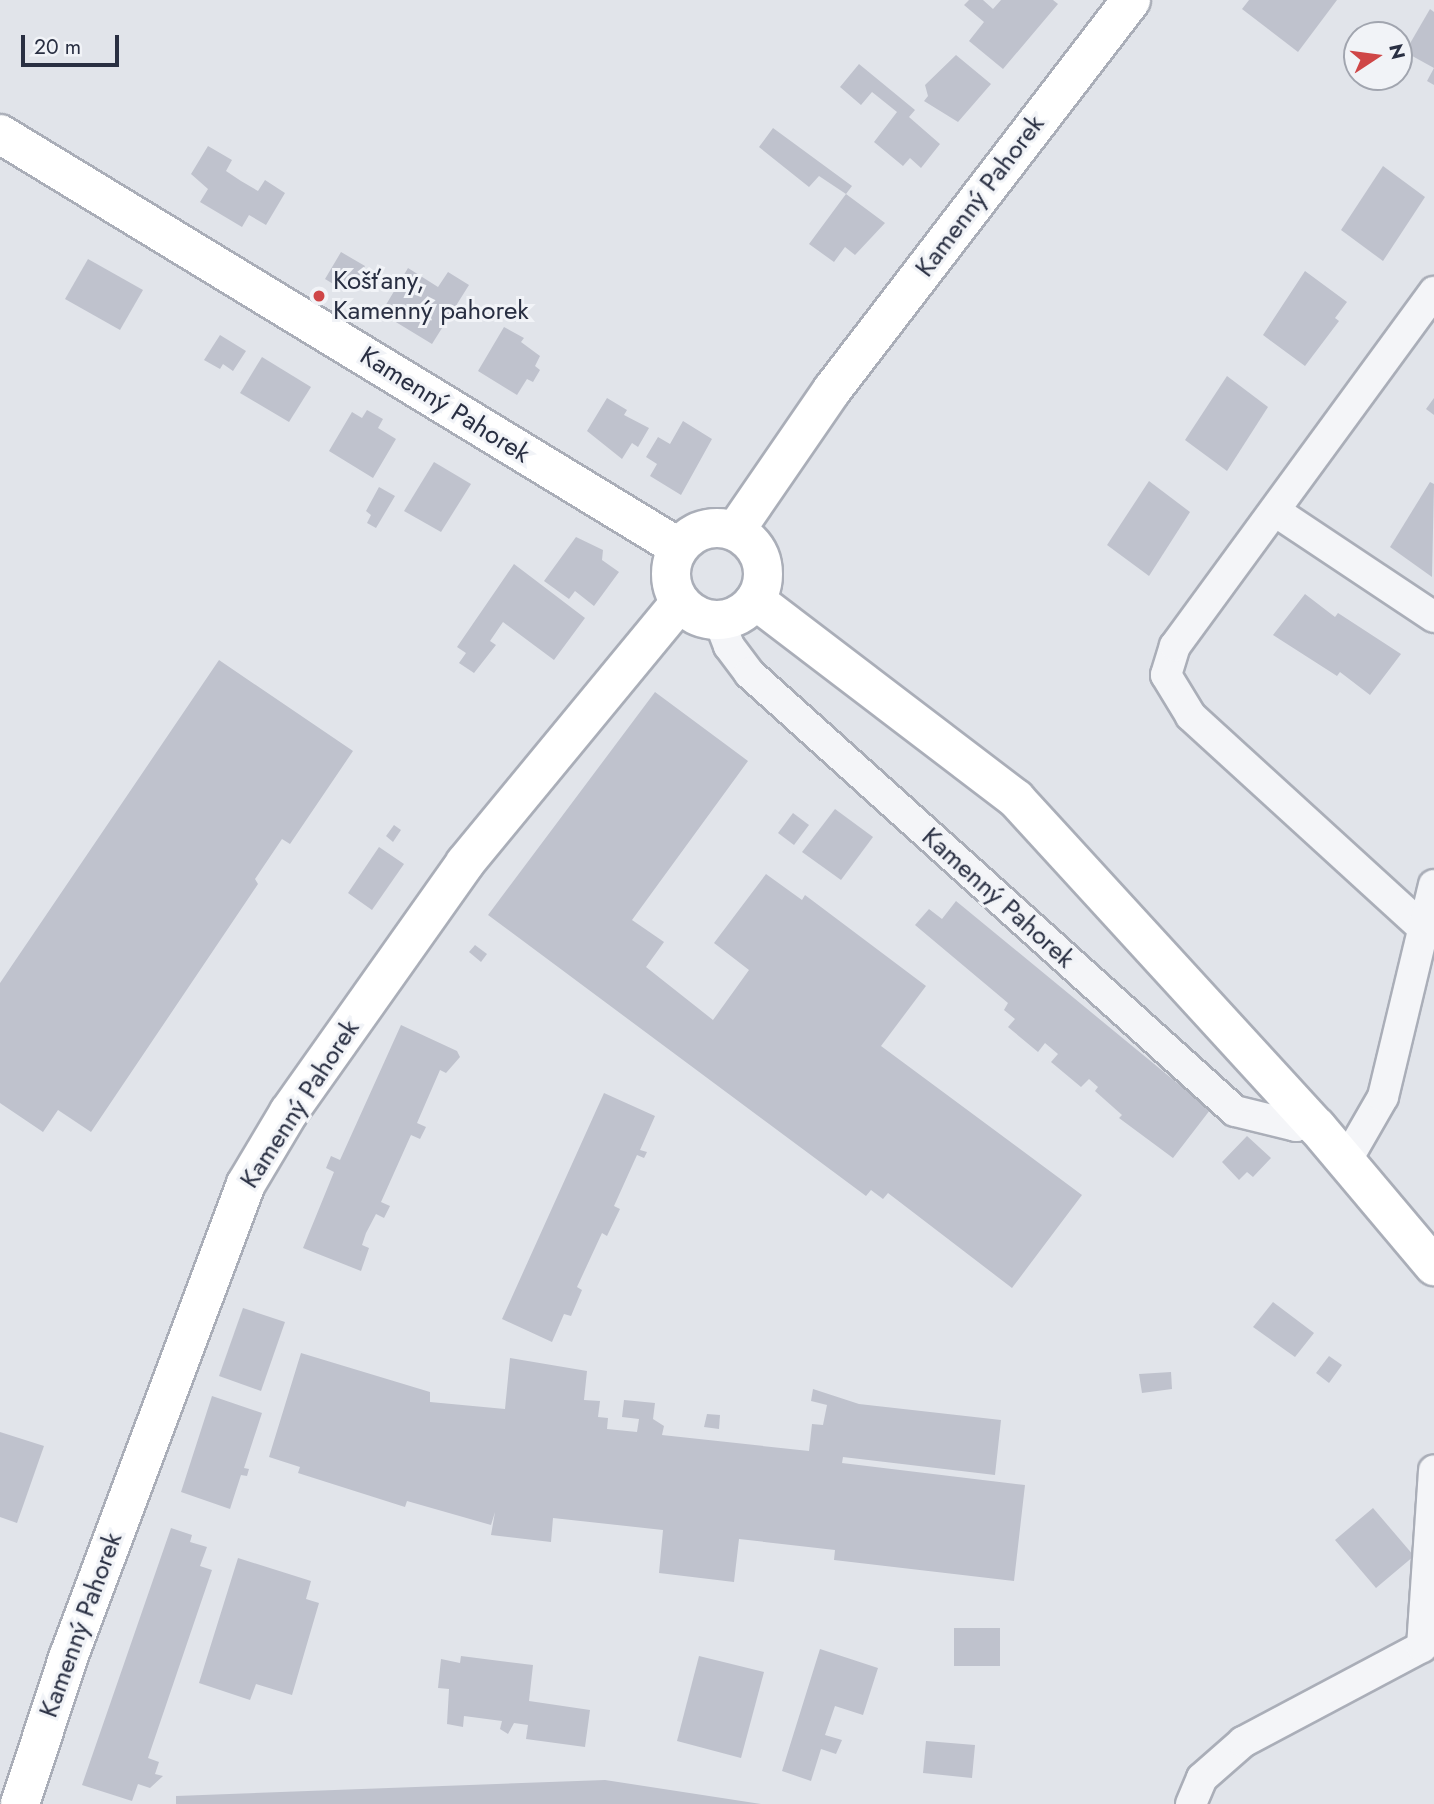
<!DOCTYPE html>
<meta charset="utf-8">
<style>
body{margin:0}
#map{position:relative;width:1434px;height:1804px;overflow:hidden;background:#e1e4ea;font-family:Jost,sans-serif}
div>[style]{position:absolute}
.building>*{inset:0;background:#bfc2cd}
.roads{filter:drop-shadow(2px 0 #aaaeb8) drop-shadow(-2px 0 #aaaeb8) drop-shadow(0 2px #aaaeb8) drop-shadow(0 -2px #aaaeb8)}
.street>*{height:30px;margin:-15px;padding:0 15px;transform-origin:15px;border-radius:15px;background:#f4f5f8}
.secondary>*{height:38px;margin:-19px;padding:0 19px;transform-origin:19px;border-radius:19px;background:#fff}
.secondary>.ring{margin:-19px;padding:0;box-sizing:content-box;background:none;border:38px solid #fff;border-radius:50%}
.dots>*{width:19px;height:19px;translate:-50% -50%;box-sizing:border-box;border:4px solid #f1f3f7;border-radius:50%}
span{translate:-50% -50%;white-space:nowrap;text-align:center;line-height:1.15;-webkit-text-stroke:6px #f1f3f7;paint-order:stroke}
.street-label{font-size:26px;color:#292f42}
.poi-label{font-size:26px;color:#292f42}
.left{translate:0 -50%;text-align:left}
.north{position:absolute;left:1343px;top:21px;width:70px;height:70px;box-sizing:border-box;background:#f1f3f7;border:2px solid #a1a5af;border-radius:50%;rotate:77deg;font-size:19px;font-weight:700;line-height:28px;text-align:center;color:#292f42}
.north::after{content:'';display:block;margin:auto;width:24px;height:32px;background:#cf4647;clip-path:polygon(50% 0,100% 100%,50% 72%,0 100%)}
.scale{position:absolute;left:21px;top:35px;width:98px;height:32px;box-sizing:border-box;border:4px solid #292f42;border-top:0;padding-left:9px;font-size:21px;line-height:24px;white-space:nowrap;color:#292f42;-webkit-text-stroke:5px #f1f3f7;paint-order:stroke}
</style>
<div id="map">
<div class="building">
<i style="clip-path:polygon(969px 0,983px 0,993px 9px,1001px 0,1053px 0,1058px 4px,1003px 69px,969px 41px,984px 22px,964px 5px)"></i>
<i style="clip-path:polygon(1249px 0,1337px 0,1298px 52px,1242px 9px)"></i>
<i style="clip-path:polygon(1430px 9px,1434px 12px,1434px 68px,1405px 52px)"></i>
<i style="clip-path:polygon(956px 55px,991px 84px,958px 122px,924px 101px,928px 96px,925px 85px)"></i>
<i style="clip-path:polygon(859px 64px,915px 110px,909px 117px,940px 144px,921px 168px,910px 158px,903px 166px,874px 142px,897px 112px,872px 92px,861px 105px,840px 87px)"></i>
<i style="clip-path:polygon(1434px 68px,1434px 85px,1427px 81px)"></i>
<i style="clip-path:polygon(773px 128px,852px 186px,846px 194px,819px 176px,809px 187px,759px 147px)"></i>
<i style="clip-path:polygon(208px 146px,232px 160px,226px 171px,241px 181px,258px 191px,265px 180px,285px 193px,266px 225px,249px 215px,242px 227px,200px 202px,208px 189px,191px 174px)"></i>
<i style="clip-path:polygon(1383px 166px,1425px 197px,1383px 261px,1341px 230px)"></i>
<i style="clip-path:polygon(846px 194px,885px 223px,855px 255px,845px 247px,834px 262px,809px 244px)"></i>
<i style="clip-path:polygon(341px 252px,365px 266px,356px 281px,348px 276px,340px 288px,325px 279px)"></i>
<i style="clip-path:polygon(88px 259px,143px 290px,120px 330px,65px 299px)"></i>
<i style="clip-path:polygon(408px 268px,438px 287px,448px 272px,469px 285px,432px 344px,381px 313px)"></i>
<i style="clip-path:polygon(1305px 271px,1347px 302px,1335px 318px,1339px 321px,1305px 366px,1263px 335px)"></i>
<i style="clip-path:polygon(504px 327px,524px 338px,521px 342px,540px 356px,535px 366px,540px 370px,533px 382px,527px 379px,517px 395px,478px 371px)"></i>
<i style="clip-path:polygon(220px 335px,246px 351px,233px 371px,223px 364px,220px 369px,204px 360px)"></i>
<i style="clip-path:polygon(262px 357px,311px 387px,289px 422px,240px 393px)"></i>
<i style="clip-path:polygon(1227px 376px,1268px 407px,1227px 471px,1185px 440px)"></i>
<i style="clip-path:polygon(607px 398px,627px 410px,624px 415px,649px 428px,638px 447px,632px 443px,622px 459px,587px 431px)"></i>
<i style="clip-path:polygon(1434px 398px,1434px 415px,1426px 409px)"></i>
<i style="clip-path:polygon(367px 410px,383px 419px,378px 428px,396px 439px,373px 478px,329px 451px,352px 412px,362px 418px)"></i>
<i style="clip-path:polygon(683px 421px,712px 439px,681px 495px,650px 476px,657px 464px,646px 457px,658px 437px,670px 444px)"></i>
<i style="clip-path:polygon(434px 462px,471px 484px,441px 532px,404px 511px)"></i>
<i style="clip-path:polygon(1149px 481px,1190px 512px,1149px 576px,1107px 545px)"></i>
<i style="clip-path:polygon(1430px 482px,1434px 484px,1432px 577px,1390px 547px)"></i>
<i style="clip-path:polygon(379px 487px,395px 496px,376px 528px,367px 523px,371px 515px,366px 511px)"></i>
<i style="clip-path:polygon(576px 537px,603px 550px,602px 560px,619px 572px,594px 606px,575px 591px,569px 599px,544px 581px)"></i>
<i style="clip-path:polygon(514px 564px,585px 618px,554px 660px,503px 622px,490px 641px,496px 645px,474px 673px,459px 663px,466px 653px,457px 647px)"></i>
<i style="clip-path:polygon(1305px 594px,1335px 617px,1338px 613px,1401px 654px,1370px 695px,1340px 672px,1337px 676px,1273px 635px)"></i>
<i style="clip-path:polygon(219px 660px,353px 751px,290px 844px,282px 839px,255px 879px,258px 884px,91px 1132px,58px 1110px,43px 1132px,0 1103px,0 983px)"></i>
<i style="clip-path:polygon(655px 692px,748px 761px,632px 920px,664px 942px,646px 967px,713px 1020px,749px 970px,714px 943px,766px 874px,802px 900px,805px 895px,926px 986px,881px 1046px,1082px 1195px,1012px 1288px,888px 1193px,883px 1199px,871px 1190px,866px 1196px,488px 915px)"></i>
<i style="clip-path:polygon(835px 809px,873px 837px,841px 880px,802px 852px)"></i>
<i style="clip-path:polygon(793px 813px,809px 825px,794px 845px,778px 833px)"></i>
<i style="clip-path:polygon(394px 825px,401px 830px,393px 842px,386px 836px)"></i>
<i style="clip-path:polygon(379px 847px,404px 864px,372px 910px,348px 893px)"></i>
<i style="clip-path:polygon(956px 901px,1210px 1110px,1173px 1158px,1119px 1118px,1122px 1115px,1095px 1091px,1098px 1087px,1089px 1079px,1081px 1087px,1051px 1062px,1058px 1054px,1045px 1043px,1038px 1052px,1008px 1027px,1015px 1019px,1004px 1010px,1008px 1003px,915px 925px,929px 909px,942px 919px)"></i>
<i style="clip-path:polygon(475px 945px,487px 954px,481px 962px,469px 952px)"></i>
<i style="clip-path:polygon(401px 1025px,457px 1051px,460px 1057px,446px 1073px,440px 1070px,417px 1123px,426px 1127px,420px 1139px,411px 1135px,381px 1202px,390px 1206px,384px 1218px,376px 1214px,366px 1233px,362px 1245px,369px 1248px,361px 1271px,303px 1248px,334px 1172px,326px 1168px,331px 1156px,340px 1160px)"></i>
<i style="clip-path:polygon(604px 1093px,655px 1116px,640px 1150px,647px 1152px,644px 1158px,637px 1155px,614px 1206px,620px 1209px,607px 1236px,602px 1233px,577px 1287px,582px 1290px,571px 1316px,564px 1314px,552px 1342px,502px 1319px)"></i>
<i style="clip-path:polygon(1247px 1136px,1271px 1158px,1253px 1177px,1247px 1172px,1239px 1180px,1222px 1162px)"></i>
<i style="clip-path:polygon(1273px 1302px,1314px 1333px,1295px 1357px,1253px 1327px)"></i>
<i style="clip-path:polygon(243px 1308px,285px 1322px,261px 1391px,219px 1376px)"></i>
<i style="clip-path:polygon(301px 1353px,430px 1392px,430px 1402px,505px 1409px,510px 1358px,587px 1371px,584px 1400px,600px 1401px,598px 1417px,608px 1418px,607px 1429px,637px 1432px,639px 1419px,622px 1417px,624px 1400px,655px 1403px,653px 1419px,664px 1426px,662px 1435px,809px 1451px,812px 1424px,823px 1425px,827px 1405px,811px 1401px,813px 1389px,859px 1404px,1001px 1420px,995px 1475px,843px 1457px,842px 1463px,1025px 1485px,1014px 1581px,834px 1560px,835px 1550px,739px 1539px,734px 1582px,659px 1573px,663px 1530px,553px 1518px,551px 1542px,491px 1535px,495px 1512px,491px 1525px,407px 1501px,405px 1507px,298px 1473px,300px 1467px,269px 1457px)"></i>
<i style="clip-path:polygon(1329px 1356px,1342px 1365px,1329px 1383px,1316px 1373px)"></i>
<i style="clip-path:polygon(1171px 1372px,1172px 1389px,1142px 1393px,1139px 1374px)"></i>
<i style="clip-path:polygon(212px 1396px,262px 1413px,244px 1468px,249px 1469px,247px 1476px,241px 1475px,230px 1509px,181px 1492px)"></i>
<i style="clip-path:polygon(707px 1414px,720px 1415px,719px 1429px,704px 1427px)"></i>
<i style="clip-path:polygon(0 1432px,44px 1446px,17px 1523px,0 1517px)"></i>
<i style="clip-path:polygon(1373px 1508px,1414px 1556px,1376px 1588px,1335px 1540px)"></i>
<i style="clip-path:polygon(171px 1528px,192px 1535px,190px 1542px,207px 1547px,200px 1566px,212px 1570px,148px 1758px,159px 1762px,155px 1774px,163px 1776px,150px 1788px,138px 1784px,132px 1801px,82px 1785px)"></i>
<i style="clip-path:polygon(238px 1558px,311px 1581px,306px 1599px,319px 1603px,292px 1695px,256px 1684px,250px 1700px,199px 1683px)"></i>
<i style="clip-path:polygon(954px 1628px,1000px 1628px,1000px 1666px,954px 1666px)"></i>
<i style="clip-path:polygon(820px 1649px,878px 1668px,863px 1715px,835px 1706px,825px 1735px,842px 1740px,836px 1754px,821px 1749px,811px 1781px,782px 1771px)"></i>
<i style="clip-path:polygon(461px 1656px,533px 1665px,529px 1701px,590px 1710px,585px 1747px,526px 1739px,528px 1725px,514px 1723px,508px 1734px,500px 1729px,502px 1721px,464px 1716px,463px 1727px,447px 1724px,449px 1689px,438px 1688px,441px 1659px,460px 1663px)"></i>
<i style="clip-path:polygon(699px 1656px,764px 1672px,741px 1758px,677px 1741px)"></i>
<i style="clip-path:polygon(926px 1741px,975px 1745px,972px 1778px,923px 1773px)"></i>
<i style="clip-path:polygon(605px 1780px,761px 1804px,176px 1804px,176px 1796px)"></i>
</div>
<div class="roads">
<div class="street">
<i style="left:1275px;top:511px;width:191px;rotate:33.7deg"></i>
<i style="left:719px;top:620px;width:28px;rotate:69deg"></i>
<i style="left:729px;top:646px;width:34px;rotate:53deg"></i>
<i style="left:749px;top:673px;width:654px;rotate:42.03deg"></i>
<i style="left:1235px;top:1111px;width:63px;rotate:13.8deg"></i>
<i style="left:1296px;top:1126px;width:15px;rotate:-32deg"></i>
<i style="left:1422px;top:927px;width:313px;rotate:-137.6deg"></i>
<i style="left:1191px;top:716px;width:48px;rotate:-121.4deg"></i>
<i style="left:1166px;top:675px;width:30px;rotate:-73deg"></i>
<i style="left:1175px;top:646px;width:439px;rotate:-53.8deg"></i>
<i style="left:1345px;top:1163px;width:76px;rotate:-60.1deg"></i>
<i style="left:1383px;top:1097px;width:218px;rotate:-76.5deg"></i>
<i style="left:1191px;top:1804px;width:28px;rotate:-67deg"></i>
<i style="left:1202px;top:1778px;width:55px;rotate:-41.3deg"></i>
<i style="left:1243px;top:1742px;width:203px;rotate:-28deg"></i>
<i style="left:1422px;top:1647px;width:177px;rotate:-86.1deg"></i>
</div>
<div class="secondary">
<i style="left:0;top:134px;width:794px;rotate:31.35deg"></i>
<i class="ring" style="left:671px;top:528px;width:54px;height:54px"></i>
<i style="left:735px;top:531px;width:171px;rotate:-55.5deg"></i>
<i style="left:832px;top:390px;width:491px;rotate:-52.5deg"></i>
<i style="left:755px;top:600px;width:328px;rotate:37.3deg"></i>
<i style="left:1016px;top:799px;width:445px;rotate:47.5deg"></i>
<i style="left:1317px;top:1127px;width:182px;rotate:49.9deg"></i>
<i style="left:20px;top:1804px;width:154px;rotate:-71.8deg"></i>
<i style="left:68px;top:1658px;width:506px;rotate:-69.42deg"></i>
<i style="left:246px;top:1184px;width:84px;rotate:-59.2deg"></i>
<i style="left:289px;top:1112px;width:305px;rotate:-54.7deg"></i>
<i style="left:465px;top:863px;width:338px;rotate:-50.5deg"></i>
</div>
</div>
<div class="dots">
<i style="left:319px;top:296px;background:#cf4647"></i>
</div>
<div class="street-label">
<span style="left:980px;top:196px;rotate:-53deg">Kamenný Pahorek</span>
<span style="left:445px;top:405px;rotate:32deg">Kamenný Pahorek</span>
<span style="left:998px;top:898px;rotate:42deg">Kamenný Pahorek</span>
<span style="left:300px;top:1104px;rotate:-57deg">Kamenný Pahorek</span>
<span style="left:81px;top:1625px;rotate:-70deg">Kamenný Pahorek</span>
</div>
<div class="poi-label">
<span class="left" style="left:333px;top:296px">Košťany,<br>Kamenný pahorek</span>
</div>
<div class="north">N</div>
<div class="scale">20 m</div>
</div>
